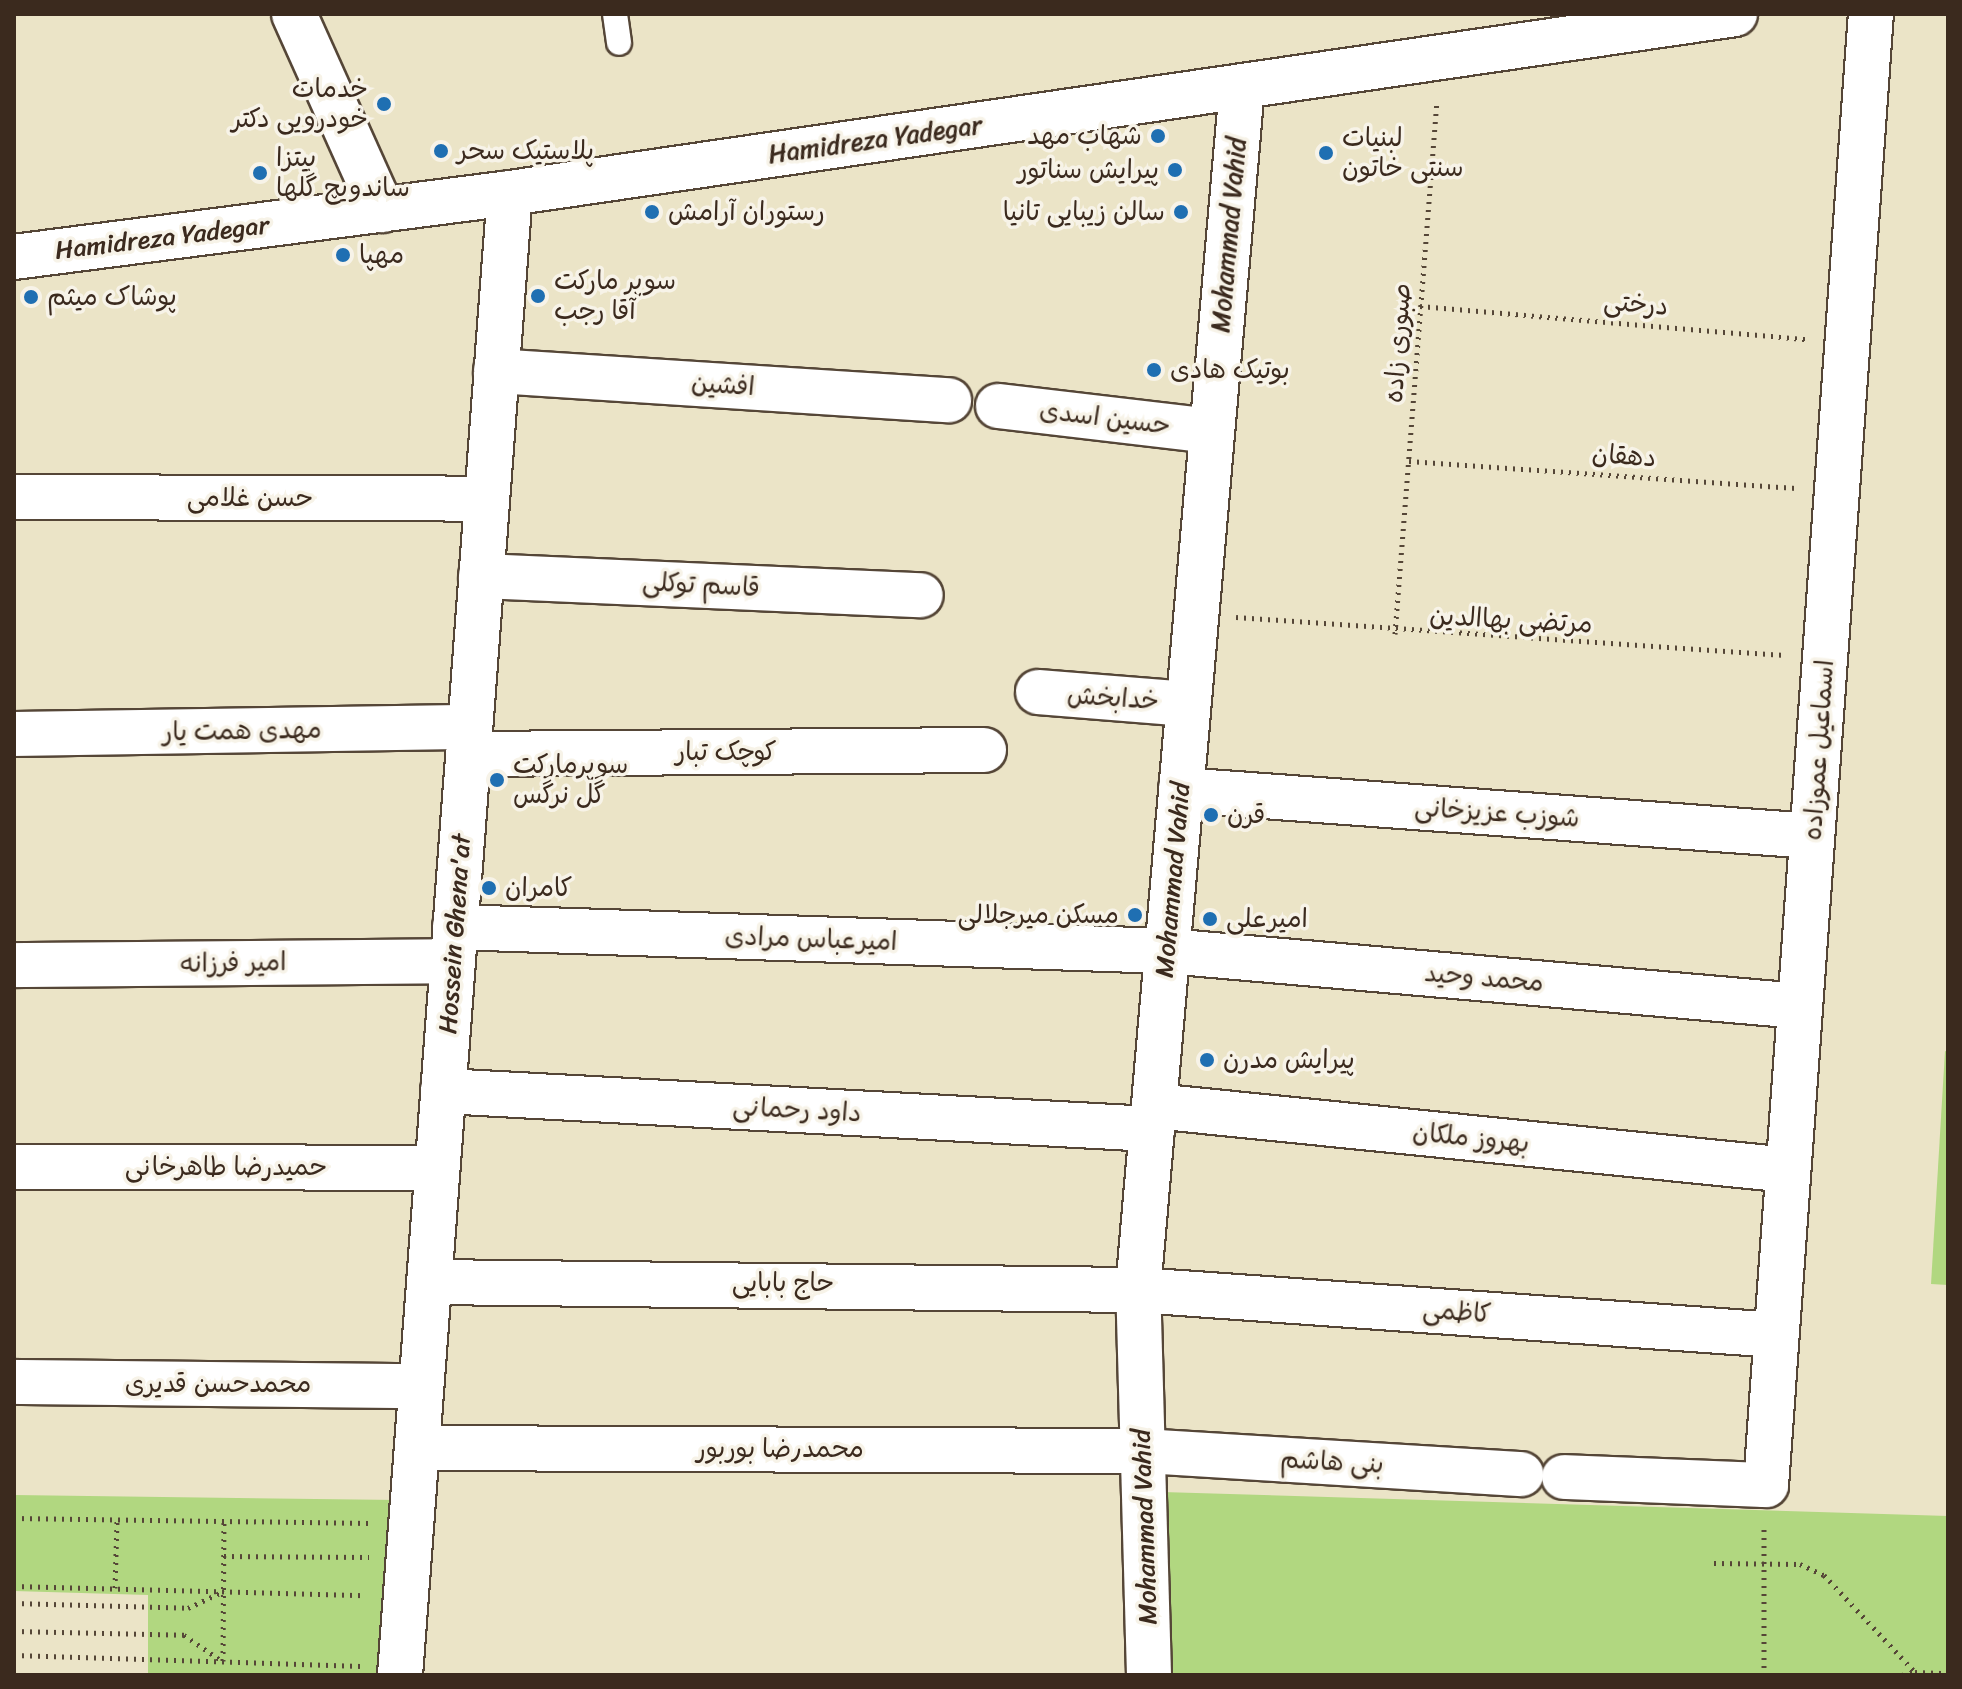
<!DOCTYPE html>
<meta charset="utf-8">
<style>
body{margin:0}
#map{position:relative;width:1962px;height:1689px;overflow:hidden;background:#ebe4c7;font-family:Sriracha,"Playpen Sans Arabic",sans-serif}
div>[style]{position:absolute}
.green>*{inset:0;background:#b1d780}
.path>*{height:5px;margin-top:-2.5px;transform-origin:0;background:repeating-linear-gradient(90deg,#554637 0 2px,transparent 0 8px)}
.roads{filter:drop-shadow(2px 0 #554637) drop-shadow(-2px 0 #554637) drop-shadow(0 2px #554637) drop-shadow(0 -2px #554637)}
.lane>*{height:24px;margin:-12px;padding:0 12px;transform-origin:12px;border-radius:12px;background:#fff}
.street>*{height:44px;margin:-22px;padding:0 22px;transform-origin:22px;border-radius:22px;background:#fff}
.secondary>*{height:44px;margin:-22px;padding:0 22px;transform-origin:22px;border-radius:22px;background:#fff}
.dots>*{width:22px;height:22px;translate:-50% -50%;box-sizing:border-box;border:4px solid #f7f3e8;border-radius:50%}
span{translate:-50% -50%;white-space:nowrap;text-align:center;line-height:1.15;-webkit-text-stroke:7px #f7f3e8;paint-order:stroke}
.poi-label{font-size:26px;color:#3b2a1e}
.right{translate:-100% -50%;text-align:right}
.left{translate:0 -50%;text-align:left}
.street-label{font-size:26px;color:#3b2a1e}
.frame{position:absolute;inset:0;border:16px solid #3b2a1e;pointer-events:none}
</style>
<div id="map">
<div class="green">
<i style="clip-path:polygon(1945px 1051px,1948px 1052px,1948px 1285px,1931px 1284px)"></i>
<i style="clip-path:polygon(1162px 1492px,1948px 1516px,1948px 1675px,1156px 1675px)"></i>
<i style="clip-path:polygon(14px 1495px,398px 1500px,384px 1675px,148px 1675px,148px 1595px,14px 1591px)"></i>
</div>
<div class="path">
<i style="left:1420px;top:306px;width:388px;rotate:4.9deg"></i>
<i style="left:1409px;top:461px;width:388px;rotate:4deg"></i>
<i style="left:1236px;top:617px;width:550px;rotate:3.96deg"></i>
<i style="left:1395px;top:634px;width:536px;rotate:-85.5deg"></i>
<i style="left:14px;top:1518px;width:355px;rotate:0.8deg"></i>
<i style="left:224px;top:1556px;width:145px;rotate:0.4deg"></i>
<i style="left:1714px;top:1563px;width:86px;rotate:0.7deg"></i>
<i style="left:1800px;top:1564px;width:26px;rotate:25deg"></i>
<i style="left:1824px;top:1575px;width:133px;rotate:46.8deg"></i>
<i style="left:1915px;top:1672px;width:33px;rotate:2deg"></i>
<i style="left:14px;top:1586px;width:351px;rotate:1.5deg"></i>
<i style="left:115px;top:1588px;width:68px;rotate:-88.3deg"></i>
<i style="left:14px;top:1603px;width:174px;rotate:1.6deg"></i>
<i style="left:188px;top:1608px;width:40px;rotate:-25deg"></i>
<i style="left:14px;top:1631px;width:170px;rotate:1.3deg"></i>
<i style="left:184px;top:1635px;width:46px;rotate:34.4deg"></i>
<i style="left:14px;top:1655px;width:347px;rotate:1.8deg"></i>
<i style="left:223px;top:1661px;width:140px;rotate:-89.6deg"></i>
<i style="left:1764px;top:1675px;width:149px;rotate:-90deg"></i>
<i style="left:1902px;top:1675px;width:13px;rotate:-13deg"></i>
</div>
<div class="roads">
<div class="lane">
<i style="left:615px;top:14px;width:29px;rotate:82deg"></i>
</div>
<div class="street">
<i style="left:496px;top:371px;width:454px;rotate:3.7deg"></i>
<i style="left:998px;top:406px;width:215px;rotate:6.7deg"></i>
<i style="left:14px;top:497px;width:473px;rotate:0.2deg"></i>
<i style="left:481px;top:576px;width:440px;rotate:2.5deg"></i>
<i style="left:1038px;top:692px;width:150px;rotate:4.6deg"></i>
<i style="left:14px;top:734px;width:456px;rotate:-0.9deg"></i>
<i style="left:468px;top:754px;width:516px;rotate:-0.44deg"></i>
<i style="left:1181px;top:790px;width:633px;rotate:4.17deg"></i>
<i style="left:455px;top:927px;width:712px;rotate:1.93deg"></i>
<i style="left:1167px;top:951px;width:635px;rotate:4.97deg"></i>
<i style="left:14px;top:965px;width:439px;rotate:-0.5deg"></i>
<i style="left:443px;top:1091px;width:710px;rotate:3.07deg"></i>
<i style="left:1154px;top:1106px;width:637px;rotate:5.76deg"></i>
<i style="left:14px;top:1167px;width:423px;rotate:0.1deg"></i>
<i style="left:429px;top:1282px;width:709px;rotate:0.65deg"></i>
<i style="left:1138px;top:1290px;width:640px;rotate:4.03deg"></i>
<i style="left:14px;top:1382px;width:407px;rotate:0.6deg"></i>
<i style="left:417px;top:1448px;width:726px;rotate:0.24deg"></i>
<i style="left:1143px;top:1451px;width:379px;rotate:3.5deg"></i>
<i style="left:1564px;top:1477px;width:202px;rotate:2.3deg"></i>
<i style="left:1766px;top:1485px;width:1475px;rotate:-85.92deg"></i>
<i style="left:400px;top:1675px;width:1486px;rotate:-85.76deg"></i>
<i style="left:1149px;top:1675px;width:385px;rotate:-91.6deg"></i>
<i style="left:1138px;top:1290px;width:1207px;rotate:-85.06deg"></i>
</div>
<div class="secondary">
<i style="left:294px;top:14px;width:215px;rotate:65.8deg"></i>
<i style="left:14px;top:257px;width:500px;rotate:-7.35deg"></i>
<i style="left:510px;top:193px;width:1238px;rotate:-8.31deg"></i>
</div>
</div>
<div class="dots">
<i style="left:384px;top:104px;background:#1f6fb2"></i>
<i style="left:1158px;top:136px;background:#1f6fb2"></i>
<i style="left:441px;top:151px;background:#1f6fb2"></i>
<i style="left:1326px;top:153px;background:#1f6fb2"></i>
<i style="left:1175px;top:170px;background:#1f6fb2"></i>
<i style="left:260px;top:173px;background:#1f6fb2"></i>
<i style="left:652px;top:212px;background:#1f6fb2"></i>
<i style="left:1181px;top:212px;background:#1f6fb2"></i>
<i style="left:343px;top:255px;background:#1f6fb2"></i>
<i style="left:538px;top:296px;background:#1f6fb2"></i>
<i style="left:31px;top:297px;background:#1f6fb2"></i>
<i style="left:1154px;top:370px;background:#1f6fb2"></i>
<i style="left:497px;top:780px;background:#1f6fb2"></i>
<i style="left:1211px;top:815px;background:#1f6fb2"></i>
<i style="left:489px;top:888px;background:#1f6fb2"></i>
<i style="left:1135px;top:915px;background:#1f6fb2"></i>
<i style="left:1210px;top:919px;background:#1f6fb2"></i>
<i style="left:1207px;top:1060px;background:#1f6fb2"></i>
</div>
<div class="poi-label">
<span class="right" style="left:368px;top:104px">خدمات<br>خودرویی دکتر</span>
<span class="right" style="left:1142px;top:136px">شهاب مهد</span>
<span class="left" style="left:1342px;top:153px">لبنیات<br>سنتی خاتون</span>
<span class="left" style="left:457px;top:151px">پلاستیک سحر</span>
<span class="left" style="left:276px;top:173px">پیتزا<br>ساندویچ گلها</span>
<span class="right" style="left:1159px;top:170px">پیرایش سناتور</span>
<span class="left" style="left:668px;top:212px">رستوران آرامش</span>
<span class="right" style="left:1165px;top:212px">سالن زیبایی تانیا</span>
<span class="left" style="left:359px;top:255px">مهپا</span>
<span class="left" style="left:554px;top:296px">سوپر مارکت<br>آقا رجب</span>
<span class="left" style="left:47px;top:297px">پوشاک میثم</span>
<span class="left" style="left:1170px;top:370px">بوتیک هادی</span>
<span class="left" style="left:513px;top:780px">سوپرمارکت<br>گل نرگس</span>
<span class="left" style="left:1227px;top:815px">قرن</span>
<span class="left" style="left:505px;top:888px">کامران</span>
<span class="right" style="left:1119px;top:915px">مسکن میرجلالی</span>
<span class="left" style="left:1226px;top:919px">امیرعلی</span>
<span class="left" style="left:1223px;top:1060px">پیرایش مدرن</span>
</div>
<div class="street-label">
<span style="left:875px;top:140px;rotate:-8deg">Hamidreza Yadegar</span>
<span style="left:1229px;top:235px;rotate:-85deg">Mohammad Vahid</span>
<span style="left:162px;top:238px;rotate:-7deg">Hamidreza Yadegar</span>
<span style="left:1636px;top:304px;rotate:5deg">درختی</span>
<span style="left:1398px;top:343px;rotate:-86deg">صبوری زاده</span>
<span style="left:723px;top:385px;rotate:4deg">افشین</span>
<span style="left:1105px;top:418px;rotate:7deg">حسین اسدی</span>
<span style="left:1624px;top:456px;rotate:4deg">دهقان</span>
<span style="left:250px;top:498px">حسن غلامی</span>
<span style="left:701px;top:585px;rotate:3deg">قاسم توکلی</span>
<span style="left:1511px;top:620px;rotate:3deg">مرتضی بهاالدین</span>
<span style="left:1113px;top:698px;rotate:4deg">خدابخش</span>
<span style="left:242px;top:731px;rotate:-1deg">مهدی همت یار</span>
<span style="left:1819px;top:750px;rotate:-86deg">اسماعیل عموزاده</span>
<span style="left:726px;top:752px">کوچک تبار</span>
<span style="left:1497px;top:813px;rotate:4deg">شوزب عزیزخانی</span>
<span style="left:1173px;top:880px;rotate:-85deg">Mohammad Vahid</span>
<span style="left:455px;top:934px;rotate:-86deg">Hossein Ghena'at</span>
<span style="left:811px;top:939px;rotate:2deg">امیرعباس مرادی</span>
<span style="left:233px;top:963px;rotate:-1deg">امیر فرزانه</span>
<span style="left:1484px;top:978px;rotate:5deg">محمد وحید</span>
<span style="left:797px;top:1110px;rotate:3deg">داود رحمانی</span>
<span style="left:1471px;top:1138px;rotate:6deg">بهروز ملکان</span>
<span style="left:226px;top:1167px">حمیدرضا طاهرخانی</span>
<span style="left:783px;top:1283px">حاج بابایی</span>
<span style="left:1457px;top:1312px;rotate:4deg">کاظمی</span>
<span style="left:218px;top:1384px">محمدحسن قدیری</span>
<span style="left:780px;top:1449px">محمدرضا بوربور</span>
<span style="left:1332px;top:1462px;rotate:3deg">بنی هاشم</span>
<span style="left:1145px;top:1527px;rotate:-92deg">Mohammad Vahid</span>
</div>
<div class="frame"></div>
</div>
